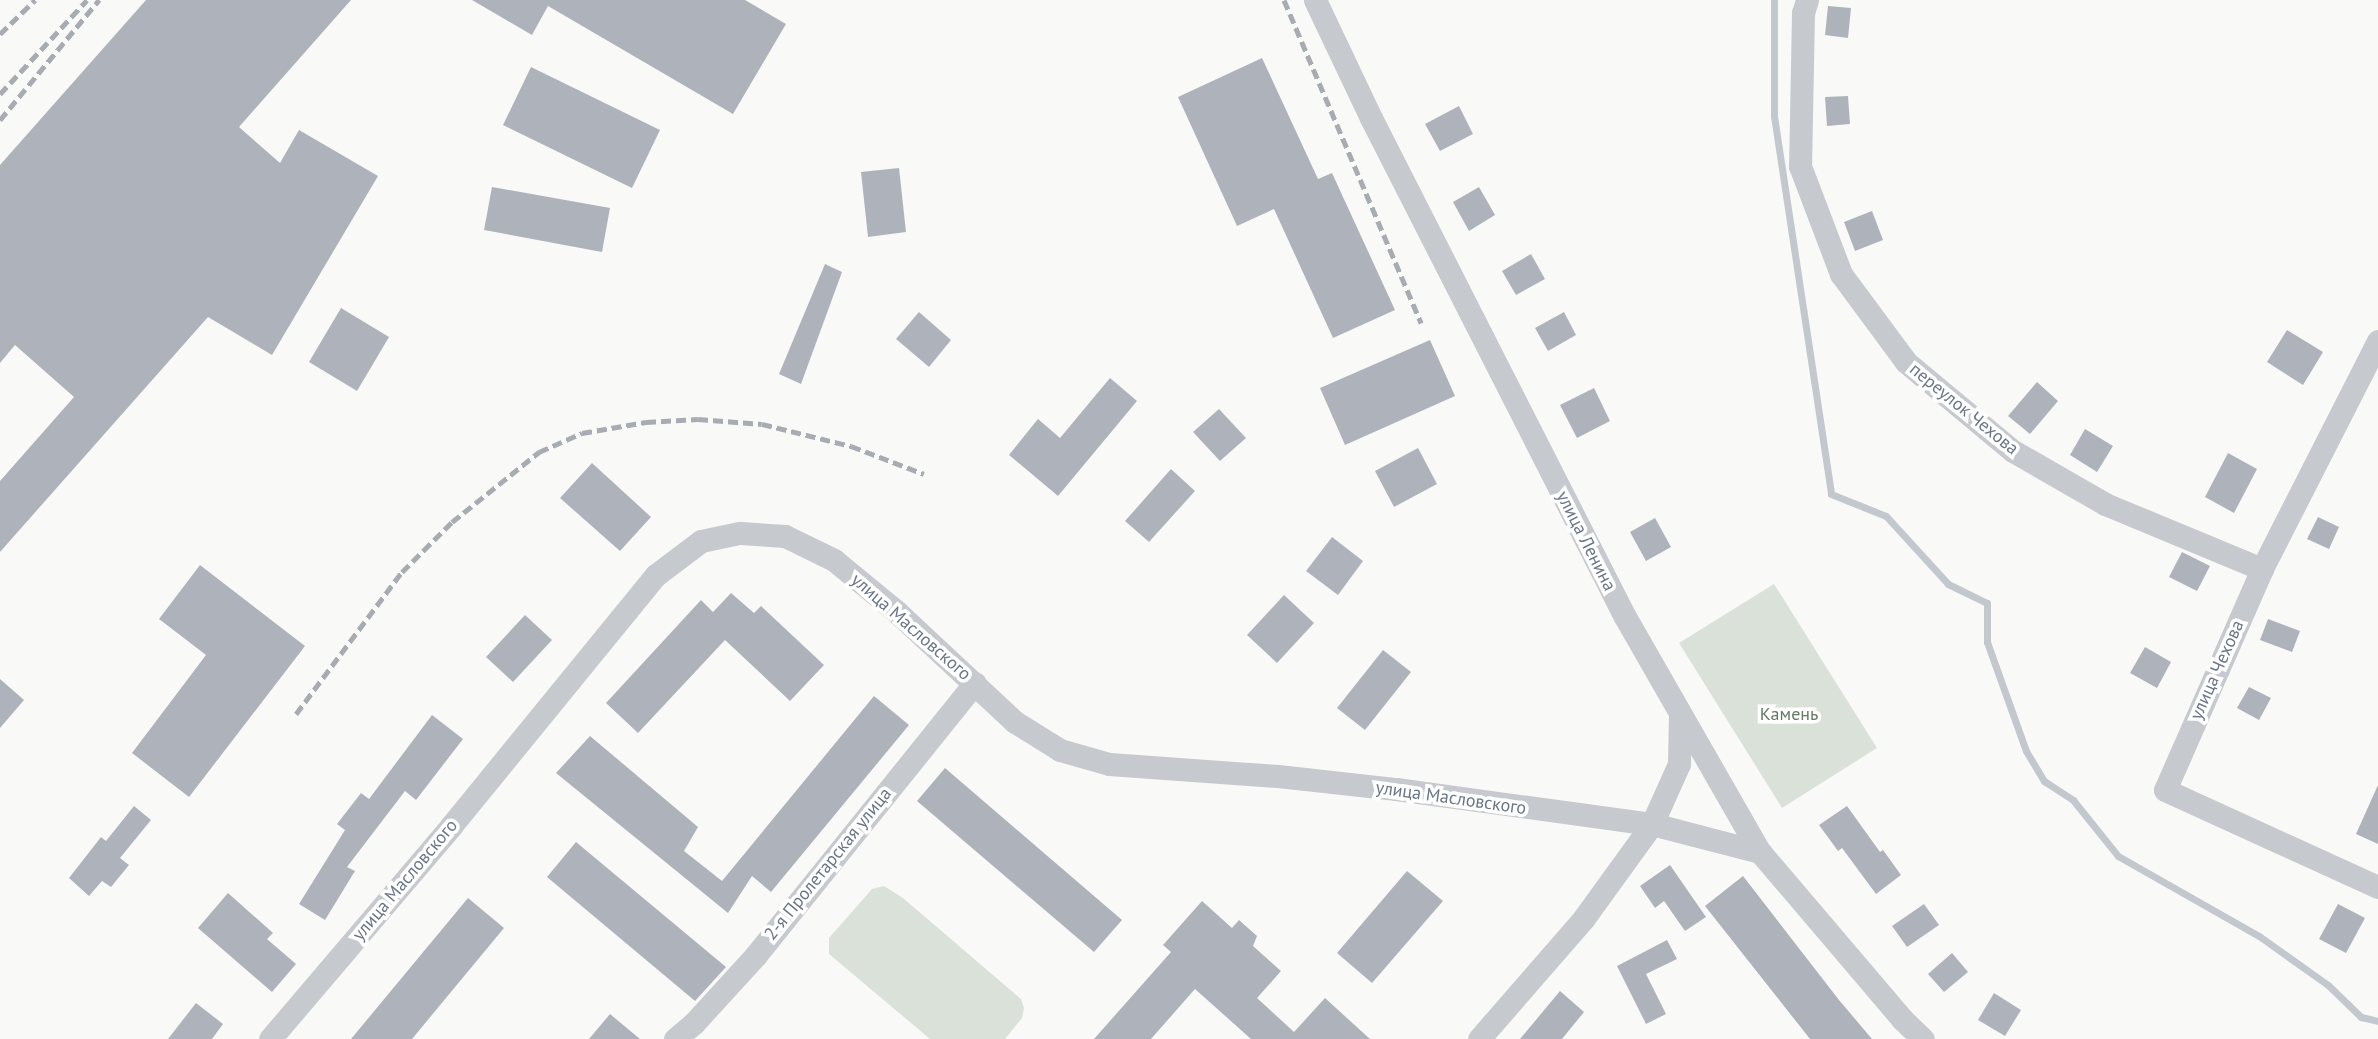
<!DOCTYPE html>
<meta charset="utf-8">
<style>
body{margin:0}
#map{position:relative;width:2378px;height:1039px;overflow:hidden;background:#f9faf8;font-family:"PT Sans",sans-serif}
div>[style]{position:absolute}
.green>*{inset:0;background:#dae1d9}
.stream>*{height:7px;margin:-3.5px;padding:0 3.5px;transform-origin:3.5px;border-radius:3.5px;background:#c2c8ce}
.building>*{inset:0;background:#aeb3bb}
.minor>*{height:23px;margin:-11.5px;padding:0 11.5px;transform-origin:11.5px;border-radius:11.5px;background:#c6c9cd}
.rail>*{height:5px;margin-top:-2.5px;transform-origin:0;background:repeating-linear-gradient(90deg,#a7abb2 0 10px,transparent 0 15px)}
span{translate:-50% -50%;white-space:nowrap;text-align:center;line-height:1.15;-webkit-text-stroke:7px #fff;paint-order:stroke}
.street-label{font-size:18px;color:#6a7587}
.park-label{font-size:18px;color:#657a65}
</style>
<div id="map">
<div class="green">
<i style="clip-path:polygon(1774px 584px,1877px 748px,1782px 808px,1679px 643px)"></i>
<i style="clip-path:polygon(884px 886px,903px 898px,1021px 999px,1024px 1008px,1022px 1018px,1005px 1039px,930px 1039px,829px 954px,829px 938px,872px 889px)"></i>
</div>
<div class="stream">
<i style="left:1774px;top:0;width:116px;rotate:90deg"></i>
<i style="left:1774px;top:116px;width:382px;rotate:81.4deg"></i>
<i style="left:1831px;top:494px;width:59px;rotate:21.8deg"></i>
<i style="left:1886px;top:516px;width:92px;rotate:47.6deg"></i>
<i style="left:1948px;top:584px;width:43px;rotate:26deg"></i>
<i style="left:1987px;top:603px;width:39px;rotate:90deg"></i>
<i style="left:1987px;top:642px;width:116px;rotate:70.3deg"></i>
<i style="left:2026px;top:751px;width:35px;rotate:59deg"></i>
<i style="left:2044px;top:781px;width:35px;rotate:33deg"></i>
<i style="left:2073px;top:800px;width:72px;rotate:51.2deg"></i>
<i style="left:2118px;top:856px;width:162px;rotate:29.6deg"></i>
<i style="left:2259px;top:936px;width:85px;rotate:35.4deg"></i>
<i style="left:2328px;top:985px;width:46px;rotate:44.1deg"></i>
<i style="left:2361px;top:1017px;width:17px;rotate:13deg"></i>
</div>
<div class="building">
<i style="clip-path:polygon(146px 0,351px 0,239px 127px,280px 163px,299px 130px,378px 176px,272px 355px,208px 317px,0 552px,0 481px,74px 397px,15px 345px,0 363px,0 165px)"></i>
<i style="clip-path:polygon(472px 0,745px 0,786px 24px,733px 114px,548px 6px,532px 35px)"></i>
<i style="clip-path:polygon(1828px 6px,1851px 8px,1848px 38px,1825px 35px)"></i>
<i style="clip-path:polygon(1262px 58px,1318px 179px,1332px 173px,1395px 310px,1333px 338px,1274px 209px,1237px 226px,1178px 97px)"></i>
<i style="clip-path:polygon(531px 67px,660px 130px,632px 188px,503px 125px)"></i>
<i style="clip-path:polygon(1848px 96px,1850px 124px,1827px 126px,1825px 97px)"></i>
<i style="clip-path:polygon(1459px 106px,1473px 134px,1440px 151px,1425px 124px)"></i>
<i style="clip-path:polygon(899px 168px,906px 232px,868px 237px,861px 172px)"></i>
<i style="clip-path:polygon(492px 187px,610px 208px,602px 252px,484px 230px)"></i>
<i style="clip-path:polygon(1479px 187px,1495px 215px,1469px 231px,1453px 202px)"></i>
<i style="clip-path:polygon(1872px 211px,1883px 240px,1855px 251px,1844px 222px)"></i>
<i style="clip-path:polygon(1531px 254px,1545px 279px,1516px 295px,1502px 271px)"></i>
<i style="clip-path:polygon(825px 264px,842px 272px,801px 384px,779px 374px)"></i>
<i style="clip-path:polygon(341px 308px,389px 337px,357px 391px,309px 362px)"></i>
<i style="clip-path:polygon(919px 312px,951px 340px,929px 367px,896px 339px)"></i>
<i style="clip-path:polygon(1564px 312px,1576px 335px,1548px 351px,1535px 328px)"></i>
<i style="clip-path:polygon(2287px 330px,2323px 352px,2303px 385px,2267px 362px)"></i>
<i style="clip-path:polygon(1430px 340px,1455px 396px,1345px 445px,1320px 388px)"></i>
<i style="clip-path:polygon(1110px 378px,1137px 401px,1058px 496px,1009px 455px,1038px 419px,1060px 438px)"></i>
<i style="clip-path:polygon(2037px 382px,2058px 401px,2030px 434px,2008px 416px)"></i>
<i style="clip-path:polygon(1594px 388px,1610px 421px,1577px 438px,1560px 405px)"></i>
<i style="clip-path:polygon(1219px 409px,1246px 438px,1220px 461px,1193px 432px)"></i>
<i style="clip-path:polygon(2085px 429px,2113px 446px,2097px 472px,2070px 455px)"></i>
<i style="clip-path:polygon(1418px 448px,1437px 484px,1394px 507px,1375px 471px)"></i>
<i style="clip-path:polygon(2228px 453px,2257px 469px,2234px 513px,2205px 497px)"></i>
<i style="clip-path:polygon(592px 463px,651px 517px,620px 551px,560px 498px)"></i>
<i style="clip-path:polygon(1171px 469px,1195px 491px,1149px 542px,1125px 521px)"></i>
<i style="clip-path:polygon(2318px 517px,2339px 527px,2329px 549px,2307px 539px)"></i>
<i style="clip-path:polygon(1655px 518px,1671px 547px,1646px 561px,1630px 532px)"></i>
<i style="clip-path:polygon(1332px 537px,1363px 561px,1338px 595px,1306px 571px)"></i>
<i style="clip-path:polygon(2182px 552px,2210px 566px,2197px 591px,2169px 577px)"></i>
<i style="clip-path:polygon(200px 565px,305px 646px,189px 797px,132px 753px,206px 655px,159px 619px)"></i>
<i style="clip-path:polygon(731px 593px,754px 613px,761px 606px,824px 665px,790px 701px,725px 640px,638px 733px,606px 703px,701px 600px,713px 612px)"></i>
<i style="clip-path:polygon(1284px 595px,1314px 623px,1277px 663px,1247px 635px)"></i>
<i style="clip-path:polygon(525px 615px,552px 640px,513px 682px,486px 657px)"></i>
<i style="clip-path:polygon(2268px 619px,2300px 631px,2292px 652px,2260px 640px)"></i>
<i style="clip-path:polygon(2145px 647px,2171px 662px,2157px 688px,2130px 673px)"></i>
<i style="clip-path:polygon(1383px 650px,1411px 672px,1365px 730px,1337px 708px)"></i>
<i style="clip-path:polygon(0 679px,24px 700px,0 728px)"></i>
<i style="clip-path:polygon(2249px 687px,2271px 698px,2259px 720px,2237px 708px)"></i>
<i style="clip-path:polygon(874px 696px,909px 725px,771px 892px,752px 876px,728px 913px,556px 773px,590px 736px,698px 827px,684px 851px,722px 881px)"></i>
<i style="clip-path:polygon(432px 715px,463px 739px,416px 800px,405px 791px,347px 867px,355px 871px,325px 920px,299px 904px,345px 830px,337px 824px,361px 793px,369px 799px)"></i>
<i style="clip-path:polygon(945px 768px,1122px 920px,1094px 952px,917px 801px)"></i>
<i style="clip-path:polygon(2378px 785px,2378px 844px,2356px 834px)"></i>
<i style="clip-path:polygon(134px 806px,151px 820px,120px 858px,129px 865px,111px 887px,102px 881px,89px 896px,69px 878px,101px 837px,106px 841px)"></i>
<i style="clip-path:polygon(1847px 806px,1880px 852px,1883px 850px,1901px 875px,1876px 894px,1842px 848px,1838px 851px,1819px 825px)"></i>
<i style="clip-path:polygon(576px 842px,726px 967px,695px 1001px,547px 877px)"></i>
<i style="clip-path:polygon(1670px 865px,1706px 917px,1685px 931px,1664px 901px,1655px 908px,1640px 886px)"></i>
<i style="clip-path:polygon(1407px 871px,1443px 901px,1372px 983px,1337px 953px)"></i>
<i style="clip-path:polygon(1743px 876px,1839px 1000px,1872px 1039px,1810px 1039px,1705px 906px)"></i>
<i style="clip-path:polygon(228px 893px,273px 933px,267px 939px,296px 964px,272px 992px,198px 928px)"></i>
<i style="clip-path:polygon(468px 898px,504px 928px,412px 1039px,351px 1039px)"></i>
<i style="clip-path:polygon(1202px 901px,1232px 928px,1239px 920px,1257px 936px,1253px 946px,1281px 971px,1257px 998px,1294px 1032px,1325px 998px,1370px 1039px,1251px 1039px,1195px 989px,1151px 1039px,1094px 1039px,1171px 952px,1163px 945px)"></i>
<i style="clip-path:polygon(1924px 904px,1939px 925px,1907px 947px,1892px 926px)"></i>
<i style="clip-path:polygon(2338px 904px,2365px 918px,2346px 953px,2319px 939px)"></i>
<i style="clip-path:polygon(1667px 940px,1677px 959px,1646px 974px,1666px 1014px,1646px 1024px,1617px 966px)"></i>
<i style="clip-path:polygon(1952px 953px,1968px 972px,1944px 992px,1928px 974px)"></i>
<i style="clip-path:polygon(1560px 991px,1584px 1012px,1562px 1039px,1520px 1039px)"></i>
<i style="clip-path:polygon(1994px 993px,2021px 1010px,2005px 1036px,1978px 1020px)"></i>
<i style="clip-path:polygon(196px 1003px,223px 1024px,212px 1039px,168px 1039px)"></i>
<i style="clip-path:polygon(610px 1014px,640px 1039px,589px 1039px)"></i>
</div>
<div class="minor">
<i style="left:1315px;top:0;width:131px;rotate:64.6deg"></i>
<i style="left:1371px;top:118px;width:558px;rotate:63.02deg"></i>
<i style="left:1624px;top:615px;width:273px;rotate:60.2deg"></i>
<i style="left:1760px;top:852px;width:219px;rotate:49.6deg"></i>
<i style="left:1902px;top:1019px;width:29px;rotate:44deg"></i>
<i style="left:1807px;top:0;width:14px;rotate:107deg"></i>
<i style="left:1803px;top:13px;width:153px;rotate:91.1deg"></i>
<i style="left:1800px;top:166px;width:116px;rotate:69.2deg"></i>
<i style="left:1841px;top:274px;width:109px;rotate:53.5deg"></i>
<i style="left:1906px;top:362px;width:139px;rotate:39.8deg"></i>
<i style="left:2013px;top:451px;width:106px;rotate:29.9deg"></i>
<i style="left:2105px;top:504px;width:170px;rotate:22.5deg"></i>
<i style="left:2378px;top:341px;width:256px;rotate:117deg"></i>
<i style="left:2262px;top:569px;width:241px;rotate:113.7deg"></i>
<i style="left:2165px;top:790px;width:234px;rotate:24.5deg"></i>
<i style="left:270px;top:1039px;width:280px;rotate:-49.6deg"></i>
<i style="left:451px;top:826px;width:324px;rotate:-50.8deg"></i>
<i style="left:656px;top:575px;width:56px;rotate:-37.1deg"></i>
<i style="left:701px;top:541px;width:40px;rotate:-12deg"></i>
<i style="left:740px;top:533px;width:45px;rotate:3.8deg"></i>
<i style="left:785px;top:536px;width:55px;rotate:26.1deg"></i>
<i style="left:834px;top:560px;width:82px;rotate:39.5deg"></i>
<i style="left:897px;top:612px;width:161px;rotate:43deg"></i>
<i style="left:1015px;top:722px;width:53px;rotate:31.9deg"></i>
<i style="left:1060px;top:750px;width:51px;rotate:15.9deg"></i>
<i style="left:1109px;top:764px;width:169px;rotate:4.1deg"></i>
<i style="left:1278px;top:776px;width:119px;rotate:6.3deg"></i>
<i style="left:1396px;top:789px;width:258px;rotate:7.8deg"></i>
<i style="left:1652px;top:824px;width:112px;rotate:14.5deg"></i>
<i style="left:675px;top:1039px;width:25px;rotate:-40deg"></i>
<i style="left:694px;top:1023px;width:92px;rotate:-47.6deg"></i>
<i style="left:756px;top:955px;width:349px;rotate:-51.2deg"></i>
<i style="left:1479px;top:1039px;width:160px;rotate:-49deg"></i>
<i style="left:1584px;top:918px;width:116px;rotate:-54.1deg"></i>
<i style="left:1652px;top:824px;width:66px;rotate:-65.8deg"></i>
<i style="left:1679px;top:764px;width:50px;rotate:-88.9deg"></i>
</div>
<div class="rail">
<i style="left:1284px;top:0;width:351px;rotate:67deg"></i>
<i style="left:0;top:34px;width:49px;rotate:-44.2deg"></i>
<i style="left:0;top:94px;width:128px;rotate:-47.2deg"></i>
<i style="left:0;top:120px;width:156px;rotate:-50.5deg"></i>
<i style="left:296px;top:714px;width:177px;rotate:-53.3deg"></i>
<i style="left:402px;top:572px;width:71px;rotate:-45deg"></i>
<i style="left:452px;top:522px;width:112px;rotate:-38.8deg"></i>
<i style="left:539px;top:452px;width:47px;rotate:-23.8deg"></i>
<i style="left:582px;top:433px;width:65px;rotate:-9.8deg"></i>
<i style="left:646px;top:422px;width:52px;rotate:-3.3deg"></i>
<i style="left:698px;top:419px;width:64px;rotate:4.5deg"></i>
<i style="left:762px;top:424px;width:92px;rotate:13.9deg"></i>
<i style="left:851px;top:446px;width:78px;rotate:21deg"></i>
</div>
<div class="street-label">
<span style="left:1964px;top:409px;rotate:39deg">переулок Чехова</span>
<span style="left:1586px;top:541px;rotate:63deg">улица Ленина</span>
<span style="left:911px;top:627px;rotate:41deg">улица Масловского</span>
<span style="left:2217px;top:670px;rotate:-66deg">улица Чехова</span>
<span style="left:1451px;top:798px;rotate:8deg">улица Масловского</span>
<span style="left:828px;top:864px;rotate:-51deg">2-я Пролетарская улица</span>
<span style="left:405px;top:880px;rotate:-50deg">улица Масловского</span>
</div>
<div class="park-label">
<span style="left:1789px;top:714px">Камень</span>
</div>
</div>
